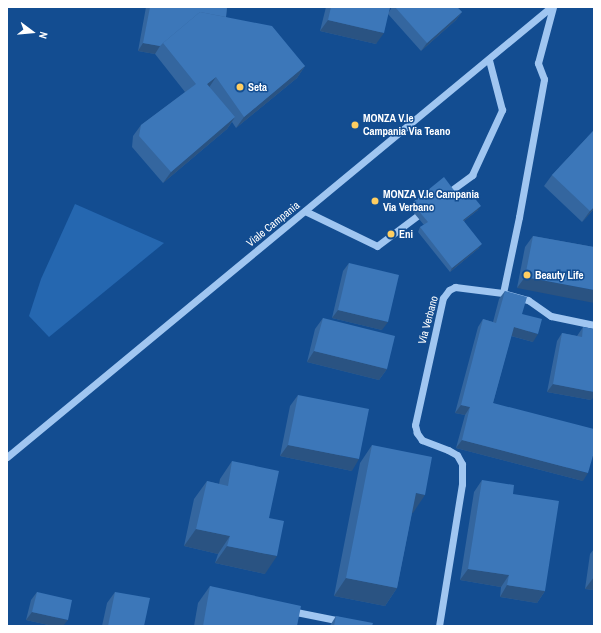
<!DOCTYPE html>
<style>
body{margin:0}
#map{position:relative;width:601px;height:633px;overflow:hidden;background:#134d91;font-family:"Archivo Narrow",sans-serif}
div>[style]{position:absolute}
.green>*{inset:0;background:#2567b0}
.minor>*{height:7px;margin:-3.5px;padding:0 3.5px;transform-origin:3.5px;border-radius:3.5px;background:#a0c6f1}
.wall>*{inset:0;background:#34669f}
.shaded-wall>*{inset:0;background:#2a5382}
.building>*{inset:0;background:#3c77b9}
.dots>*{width:11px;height:11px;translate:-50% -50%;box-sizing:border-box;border:2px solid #134d91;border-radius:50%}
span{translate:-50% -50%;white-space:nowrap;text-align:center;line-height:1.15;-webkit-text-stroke:3px #134d91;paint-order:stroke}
.poi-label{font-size:11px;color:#fff;font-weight:700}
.left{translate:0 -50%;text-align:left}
.street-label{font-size:11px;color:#fff}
.frame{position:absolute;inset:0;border:8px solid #fff;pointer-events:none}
.north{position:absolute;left:12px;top:12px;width:40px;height:40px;-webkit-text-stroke:3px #134d91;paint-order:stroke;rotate:106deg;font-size:11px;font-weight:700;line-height:16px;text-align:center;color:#fff}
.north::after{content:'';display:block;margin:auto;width:14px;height:18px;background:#fff;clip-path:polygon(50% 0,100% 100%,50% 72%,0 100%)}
</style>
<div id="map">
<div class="green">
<i style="clip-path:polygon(75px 204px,164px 243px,49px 337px,29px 316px,41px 279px)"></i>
</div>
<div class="minor">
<i style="left:449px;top:192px;width:29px;rotate:-36deg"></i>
<i style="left:472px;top:175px;width:72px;rotate:-65.2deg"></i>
<i style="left:502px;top:110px;width:52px;rotate:-104.6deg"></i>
<i style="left:305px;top:211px;width:80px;rotate:25.9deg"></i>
<i style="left:377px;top:246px;width:50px;rotate:-36.9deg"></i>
<i style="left:503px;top:293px;width:78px;rotate:-78.1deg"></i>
<i style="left:519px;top:217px;width:140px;rotate:-79.7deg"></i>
<i style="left:544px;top:79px;width:17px;rotate:-111deg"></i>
<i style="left:538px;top:63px;width:58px;rotate:-75deg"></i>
<i style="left:7px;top:457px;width:706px;rotate:-39.6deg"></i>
<i style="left:291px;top:611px;width:51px;rotate:11.3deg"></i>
<i style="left:439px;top:626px;width:144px;rotate:-80.8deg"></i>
<i style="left:462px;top:484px;width:20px;rotate:-90deg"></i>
<i style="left:462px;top:464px;width:10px;rotate:-119deg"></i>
<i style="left:457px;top:455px;width:10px;rotate:-151deg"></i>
<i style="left:448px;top:450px;width:28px;rotate:-159deg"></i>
<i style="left:422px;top:440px;width:9px;rotate:-126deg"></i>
<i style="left:417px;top:433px;width:8px;rotate:-104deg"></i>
<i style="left:415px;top:425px;width:130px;rotate:-77.6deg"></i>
<i style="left:443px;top:298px;width:10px;rotate:-53deg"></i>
<i style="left:449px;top:290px;width:7px;rotate:-27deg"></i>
<i style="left:455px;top:287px;width:48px;rotate:7.1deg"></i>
<i style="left:503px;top:293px;width:26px;rotate:16deg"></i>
<i style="left:528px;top:300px;width:28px;rotate:35deg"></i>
<i style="left:551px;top:316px;width:44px;rotate:11.8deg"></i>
</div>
<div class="wall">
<i style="clip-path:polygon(146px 7px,227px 7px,226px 17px,305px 66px,297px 78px,236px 128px,232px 122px,227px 129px,163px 183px,132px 147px,133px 136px,141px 125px,185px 92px,155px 54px,138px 51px)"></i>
<i style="clip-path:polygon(326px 7px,390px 7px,389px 12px,392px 7px,457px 7px,462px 12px,456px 20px,421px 51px,388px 14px,376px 44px,320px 31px)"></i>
<i style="clip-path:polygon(594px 130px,594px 209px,582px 222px,544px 186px,552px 175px)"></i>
<i style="clip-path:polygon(459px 197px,478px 210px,464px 221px,479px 248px,450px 272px,418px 232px,420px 227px,424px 225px,409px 207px,412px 203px)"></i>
<i style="clip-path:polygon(533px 236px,594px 247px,517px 288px,525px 247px)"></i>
<i style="clip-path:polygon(349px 263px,382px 330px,332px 318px,343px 271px)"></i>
<i style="clip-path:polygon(505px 291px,522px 314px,533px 342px,511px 336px,493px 403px,583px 481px,456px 448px,465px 415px,455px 413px,478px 327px,483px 319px,493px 322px,499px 299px)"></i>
<i style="clip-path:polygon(323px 318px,387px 369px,379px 380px,307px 362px,315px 329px)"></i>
<i style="clip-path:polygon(583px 327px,591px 400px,547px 392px,557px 341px,562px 333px,577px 336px)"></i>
<i style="clip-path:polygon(298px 395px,352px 471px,280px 456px,290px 406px)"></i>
<i style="clip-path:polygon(372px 445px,413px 513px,412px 512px,397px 588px,385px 606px,334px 596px,360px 463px)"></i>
<i style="clip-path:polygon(232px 461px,269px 518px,265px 574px,215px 563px,218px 554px,184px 546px,194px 499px,207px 481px,219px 484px,220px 479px)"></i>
<i style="clip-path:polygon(482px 480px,513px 494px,545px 591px,537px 603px,500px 597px,501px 587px,460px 580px,474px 492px)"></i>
<i style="clip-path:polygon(594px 549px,594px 590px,585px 589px,590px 554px)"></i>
<i style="clip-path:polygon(210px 586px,297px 626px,194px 626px,198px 603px)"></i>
<i style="clip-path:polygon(37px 592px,63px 626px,53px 626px,26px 620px,31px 600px)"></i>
<i style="clip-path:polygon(115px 592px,144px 626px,102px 626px,107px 603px)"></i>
<i style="clip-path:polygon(336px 616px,372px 626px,330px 626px,331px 624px)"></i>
</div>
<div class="shaded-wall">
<i style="clip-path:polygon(462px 12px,456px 20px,421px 51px,427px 43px)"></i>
<i style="clip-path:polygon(328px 20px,384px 33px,376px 44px,320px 31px)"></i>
<i style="clip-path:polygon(143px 43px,160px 46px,155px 54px,138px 51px)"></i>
<i style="clip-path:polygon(305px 66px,297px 78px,236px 128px,244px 117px)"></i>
<i style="clip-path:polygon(216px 77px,208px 89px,207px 84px)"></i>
<i style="clip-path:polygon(235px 117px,227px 129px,163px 183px,171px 172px)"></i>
<i style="clip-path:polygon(481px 206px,478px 210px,460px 224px,463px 220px)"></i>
<i style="clip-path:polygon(594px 207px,594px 209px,582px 222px,590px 211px)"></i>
<i style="clip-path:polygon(482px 244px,479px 248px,450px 272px,452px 268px)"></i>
<i style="clip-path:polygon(525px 277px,594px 290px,594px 303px,517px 288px)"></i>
<i style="clip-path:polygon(338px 310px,388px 322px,382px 330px,332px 318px)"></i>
<i style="clip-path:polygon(514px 327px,538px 334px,533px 342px,508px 335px)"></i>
<i style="clip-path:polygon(314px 351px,387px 369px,379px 380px,307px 362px)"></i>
<i style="clip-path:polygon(553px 384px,594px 392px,594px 397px,591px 400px,547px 392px)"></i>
<i style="clip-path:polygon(461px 405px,470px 407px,465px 415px,455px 413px)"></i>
<i style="clip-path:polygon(462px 440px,588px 473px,583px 481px,456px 448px)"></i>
<i style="clip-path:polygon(288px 445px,359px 459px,352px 471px,280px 456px)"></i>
<i style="clip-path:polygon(416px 493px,425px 495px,413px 513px,403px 511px)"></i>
<i style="clip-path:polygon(196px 529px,230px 536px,218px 554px,184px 546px)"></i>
<i style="clip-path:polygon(227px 546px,277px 556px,265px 574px,215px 563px)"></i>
<i style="clip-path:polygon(468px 569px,509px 575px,501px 587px,460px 580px)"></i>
<i style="clip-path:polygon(594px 577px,594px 590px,585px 589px)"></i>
<i style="clip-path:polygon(346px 578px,397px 588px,385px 606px,334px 596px)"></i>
<i style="clip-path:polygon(507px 585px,545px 591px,537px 603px,500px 597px)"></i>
<i style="clip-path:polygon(32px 612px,68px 620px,63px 626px,53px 626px,26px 620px)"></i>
</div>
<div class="building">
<i style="clip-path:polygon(150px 7px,227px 7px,226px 17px,200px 12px,163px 43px,160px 46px,143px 43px)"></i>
<i style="clip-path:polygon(331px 7px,390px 7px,384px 33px,328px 20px)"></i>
<i style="clip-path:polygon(395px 7px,457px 7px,462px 12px,427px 43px)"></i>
<i style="clip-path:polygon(200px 12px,272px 26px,305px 66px,244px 117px,216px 77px,207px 84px,235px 117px,171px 172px,139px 136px,141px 125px,196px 84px,163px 43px)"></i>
<i style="clip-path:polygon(594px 130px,594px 207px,590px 211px,552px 175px)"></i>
<i style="clip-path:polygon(444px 177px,459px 197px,468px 190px,481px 206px,463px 220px,482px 244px,452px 268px,420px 227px,428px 222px,412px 203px)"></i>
<i style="clip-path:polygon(533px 236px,594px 247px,594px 290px,525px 277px)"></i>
<i style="clip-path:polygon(349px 263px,399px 275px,388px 322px,338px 310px)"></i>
<i style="clip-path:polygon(505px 291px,527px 297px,522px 314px,542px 319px,538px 334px,514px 327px,493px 403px,594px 429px,594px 452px,588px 473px,462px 440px,470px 407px,461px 405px,483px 319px,496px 323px)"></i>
<i style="clip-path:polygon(323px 318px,395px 336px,387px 369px,314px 351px)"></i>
<i style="clip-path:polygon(583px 327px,594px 329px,594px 392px,553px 384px,562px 333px,582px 337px)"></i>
<i style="clip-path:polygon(298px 395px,369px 409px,359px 459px,288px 445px)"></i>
<i style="clip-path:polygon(372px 445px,432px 457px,425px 495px,416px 493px,397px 588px,346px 578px)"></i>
<i style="clip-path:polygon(232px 461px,279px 471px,269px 518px,284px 521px,277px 556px,227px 546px,230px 536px,196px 529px,207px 481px,228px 486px)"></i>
<i style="clip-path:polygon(482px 480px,514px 485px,513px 494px,559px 501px,545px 591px,507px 585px,509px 575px,468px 569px)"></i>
<i style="clip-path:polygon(210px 586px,301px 606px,297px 626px,203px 626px)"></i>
<i style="clip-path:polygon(37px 592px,72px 600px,68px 620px,32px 612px)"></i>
<i style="clip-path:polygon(115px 592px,150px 598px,144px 626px,108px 626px)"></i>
<i style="clip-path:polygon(336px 616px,373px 623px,372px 626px,334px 626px)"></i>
</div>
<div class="dots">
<i style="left:240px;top:87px;background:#ffce61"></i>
<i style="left:355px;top:125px;background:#ffce61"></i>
<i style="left:375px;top:201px;background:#ffce61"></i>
<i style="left:391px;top:234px;background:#ffce61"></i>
<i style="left:527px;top:275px;background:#ffce61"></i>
</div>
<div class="poi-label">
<span class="left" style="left:248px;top:87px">Seta</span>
<span class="left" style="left:363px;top:125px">MONZA V.le<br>Campania Via Teano</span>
<span class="left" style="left:383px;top:201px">MONZA V.le Campania<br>Via Verbano</span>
<span class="left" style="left:399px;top:234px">Eni</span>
<span class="left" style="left:535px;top:275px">Beauty Life</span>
</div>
<div class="street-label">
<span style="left:273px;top:224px;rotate:-39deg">Viale Campania</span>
<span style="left:428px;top:320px;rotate:-75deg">Via Verbano</span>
</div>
<div class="frame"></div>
<div class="north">N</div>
</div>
